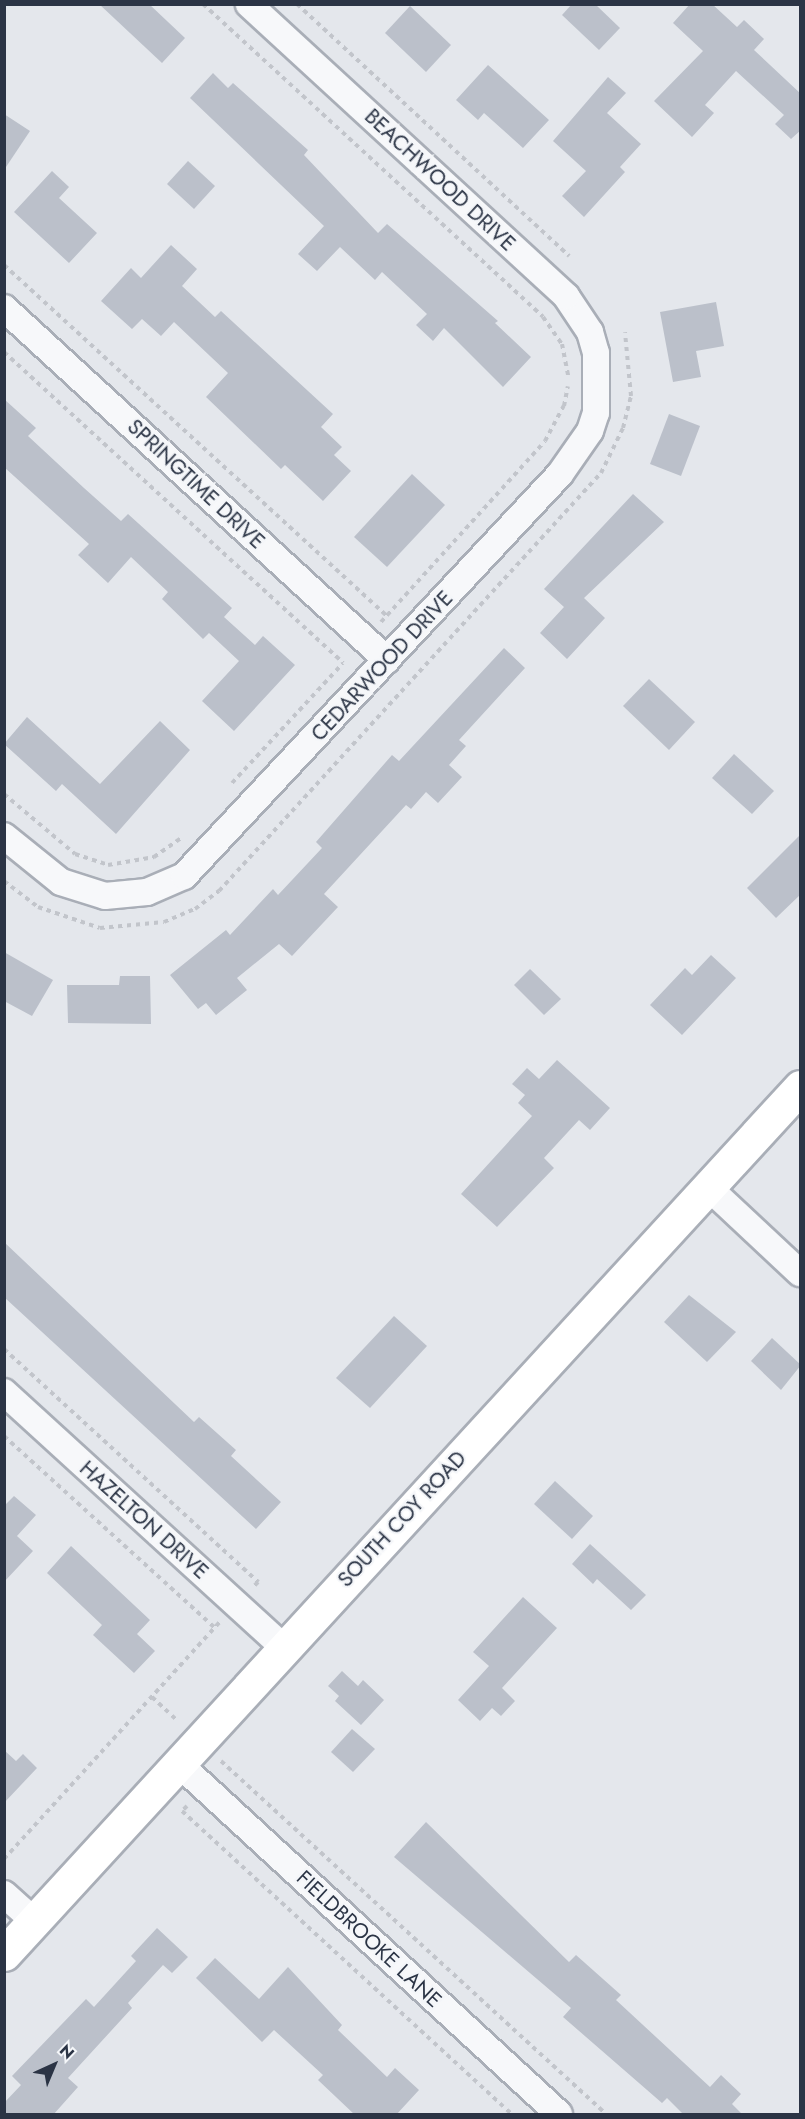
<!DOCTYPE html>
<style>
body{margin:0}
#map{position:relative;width:805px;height:2119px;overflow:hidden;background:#e4e7ec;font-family:Jost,sans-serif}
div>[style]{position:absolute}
.building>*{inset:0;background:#bbc0ca}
.path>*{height:4px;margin-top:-2px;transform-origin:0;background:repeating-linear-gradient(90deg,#c2c5cb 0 4.5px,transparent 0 9px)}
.roads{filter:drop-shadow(2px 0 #a9aeb7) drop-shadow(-2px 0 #a9aeb7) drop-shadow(0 2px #a9aeb7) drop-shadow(0 -2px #a9aeb7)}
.street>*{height:26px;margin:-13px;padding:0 13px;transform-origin:13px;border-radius:13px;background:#f7f8fa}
.secondary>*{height:33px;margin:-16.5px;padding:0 16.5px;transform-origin:16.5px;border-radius:16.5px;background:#fff}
span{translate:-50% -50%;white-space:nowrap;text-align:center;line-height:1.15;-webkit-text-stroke:4.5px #f4f6f9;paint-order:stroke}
.street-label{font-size:21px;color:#2b3445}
.frame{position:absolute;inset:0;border:6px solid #2b3445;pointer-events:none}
.north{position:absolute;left:24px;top:2035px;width:60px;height:60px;-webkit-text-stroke:4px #f4f6f9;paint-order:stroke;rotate:44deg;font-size:16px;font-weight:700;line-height:24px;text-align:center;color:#2b3445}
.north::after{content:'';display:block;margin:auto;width:21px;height:27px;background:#2b3445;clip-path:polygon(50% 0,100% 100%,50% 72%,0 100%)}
</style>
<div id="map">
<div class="building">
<i style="clip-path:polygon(99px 4px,149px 4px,185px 38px,162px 63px)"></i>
<i style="clip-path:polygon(572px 4px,595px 4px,620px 28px,599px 50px,562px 15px)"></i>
<i style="clip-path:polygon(690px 4px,712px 4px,737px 27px,744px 20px,764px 39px,754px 50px,801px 94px,801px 130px,791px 139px,775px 124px,784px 115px,736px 71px,705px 105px,714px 113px,692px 137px,654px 101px,703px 51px,673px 23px)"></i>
<i style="clip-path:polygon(410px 6px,451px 45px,426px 72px,385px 33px)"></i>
<i style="clip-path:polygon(488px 65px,549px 120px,523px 148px,484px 113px,478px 120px,456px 100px)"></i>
<i style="clip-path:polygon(213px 73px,228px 88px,233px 83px,308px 150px,304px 155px,378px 233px,387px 224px,498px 321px,495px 323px,531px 357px,503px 387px,444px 328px,433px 341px,416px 325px,427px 314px,382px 272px,375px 280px,340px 247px,317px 271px,298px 254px,324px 226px,190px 98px)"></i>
<i style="clip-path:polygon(608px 77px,626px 93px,607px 113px,641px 144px,620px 167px,625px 172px,584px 217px,562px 196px,586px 171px,553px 141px)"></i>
<i style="clip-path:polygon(4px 114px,30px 131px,4px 170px)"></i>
<i style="clip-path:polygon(188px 161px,215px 186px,194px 209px,167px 184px)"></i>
<i style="clip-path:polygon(52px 171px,69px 187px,59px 198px,97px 233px,69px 263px,14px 212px)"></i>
<i style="clip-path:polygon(171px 245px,197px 269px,182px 286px,215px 317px,221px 311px,333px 414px,321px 427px,342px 447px,334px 455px,351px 471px,323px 501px,285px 465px,281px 469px,206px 397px,228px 373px,174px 322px,161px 336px,142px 319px,132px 329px,101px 301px,131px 268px,141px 278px)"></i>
<i style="clip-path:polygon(716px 302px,724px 346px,696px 351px,701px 377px,673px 382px,660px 312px)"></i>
<i style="clip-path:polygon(4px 399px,36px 428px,28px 436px,84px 488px,121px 521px,128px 514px,232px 608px,224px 617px,255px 645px,263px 636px,295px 665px,234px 731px,202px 701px,239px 661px,209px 633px,203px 639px,162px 599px,168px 592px,131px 557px,108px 583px,78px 555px,89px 544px,4px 467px)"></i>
<i style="clip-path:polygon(669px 414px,700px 426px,681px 476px,650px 464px)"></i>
<i style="clip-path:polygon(412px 474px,445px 505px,387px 567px,354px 537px)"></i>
<i style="clip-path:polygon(633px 494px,664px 522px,584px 598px,605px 618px,567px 659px,540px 633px,564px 607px,544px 589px)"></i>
<i style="clip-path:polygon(504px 648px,525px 668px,459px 740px,466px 746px,449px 765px,462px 777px,438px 803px,426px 792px,411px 809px,406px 805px,324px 894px,338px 907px,292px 956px,279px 944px,237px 978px,247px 990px,216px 1015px,206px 1003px,198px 1009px,170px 975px,226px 930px,230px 935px,273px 889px,278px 895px,322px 848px,316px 842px,392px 755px,399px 761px)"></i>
<i style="clip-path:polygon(649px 679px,695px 722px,669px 750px,623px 706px)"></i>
<i style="clip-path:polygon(27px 717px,100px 784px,160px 721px,190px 750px,116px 834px,62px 784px,56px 791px,4px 744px)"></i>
<i style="clip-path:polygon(734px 754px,774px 791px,752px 814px,712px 778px)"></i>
<i style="clip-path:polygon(801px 834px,801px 894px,776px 918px,747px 888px)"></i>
<i style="clip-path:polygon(4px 952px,53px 980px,32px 1016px,4px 1001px)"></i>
<i style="clip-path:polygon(711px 955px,736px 978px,682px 1035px,650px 1005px,685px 968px,692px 975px)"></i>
<i style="clip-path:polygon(530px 969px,561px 999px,544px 1015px,514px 985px)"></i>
<i style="clip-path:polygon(120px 976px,150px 976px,151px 1024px,68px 1023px,67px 985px,119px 985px)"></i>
<i style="clip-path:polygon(557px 1060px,610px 1108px,590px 1130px,579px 1120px,544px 1158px,554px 1168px,497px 1227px,461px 1194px,532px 1116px,518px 1103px,525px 1095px,512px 1084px,527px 1068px,539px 1079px)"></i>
<i style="clip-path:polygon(4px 1242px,194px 1422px,199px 1417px,236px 1450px,231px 1456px,281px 1502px,256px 1529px,4px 1297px)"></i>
<i style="clip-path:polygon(689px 1295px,736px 1332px,707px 1362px,664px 1322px)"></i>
<i style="clip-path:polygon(394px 1316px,427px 1346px,370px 1408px,336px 1378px)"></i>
<i style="clip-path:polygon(772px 1338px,801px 1365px,781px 1390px,751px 1361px)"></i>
<i style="clip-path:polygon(555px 1481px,593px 1516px,572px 1539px,534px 1504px)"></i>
<i style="clip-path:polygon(14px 1496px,36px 1515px,17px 1536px,33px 1551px,4px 1582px,4px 1506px)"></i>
<i style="clip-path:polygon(590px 1544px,646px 1595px,631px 1610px,597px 1579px,593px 1584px,572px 1564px)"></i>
<i style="clip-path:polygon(71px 1546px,150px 1620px,137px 1634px,155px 1651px,134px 1673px,93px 1635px,102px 1625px,47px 1573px)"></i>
<i style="clip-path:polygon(523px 1597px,557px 1628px,502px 1688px,515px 1701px,501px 1716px,492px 1708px,480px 1721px,458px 1700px,489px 1666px,473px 1652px)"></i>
<i style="clip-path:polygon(342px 1671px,358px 1686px,363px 1680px,384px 1700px,361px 1725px,335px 1701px,339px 1696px,328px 1686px)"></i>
<i style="clip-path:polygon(352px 1729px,375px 1749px,353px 1772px,331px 1752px)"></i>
<i style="clip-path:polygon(4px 1750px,16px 1761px,23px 1754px,37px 1768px,4px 1803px)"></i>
<i style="clip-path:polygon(426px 1822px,569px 1962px,576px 1955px,621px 1995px,616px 2000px,710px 2087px,721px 2075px,741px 2094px,732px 2104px,743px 2115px,684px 2115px,667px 2098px,662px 2103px,563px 2017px,571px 2008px,394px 1857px)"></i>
<i style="clip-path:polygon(157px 1928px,188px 1957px,172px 1973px,163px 1965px,128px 2003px,132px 2008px,68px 2078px,78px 2087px,53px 2115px,4px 2115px,4px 2103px,21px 2085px,12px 2076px,86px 1999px,94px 2007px,136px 1961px,131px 1956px)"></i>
<i style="clip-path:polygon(215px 1958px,259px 1999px,288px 1967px,342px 2025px,338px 2030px,387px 2077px,395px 2068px,419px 2090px,396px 2115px,355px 2115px,318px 2080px,323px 2075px,274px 2030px,262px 2042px,196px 1978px)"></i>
</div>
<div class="path">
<i style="left:203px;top:4px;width:462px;rotate:42.6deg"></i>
<i style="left:543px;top:317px;width:33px;rotate:55deg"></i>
<i style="left:562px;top:344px;width:33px;rotate:79deg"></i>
<i style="left:297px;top:4px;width:371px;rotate:42.8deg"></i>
<i style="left:4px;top:265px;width:521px;rotate:42.51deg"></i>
<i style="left:4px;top:352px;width:460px;rotate:42.5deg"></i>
<i style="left:381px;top:622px;width:244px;rotate:-47.8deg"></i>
<i style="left:545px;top:441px;width:40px;rotate:-62deg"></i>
<i style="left:564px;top:406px;width:20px;rotate:-79deg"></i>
<i style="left:232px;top:783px;width:163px;rotate:-47.2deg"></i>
<i style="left:4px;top:794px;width:93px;rotate:40.2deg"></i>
<i style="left:75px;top:854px;width:35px;rotate:18deg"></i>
<i style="left:108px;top:865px;width:47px;rotate:-9.9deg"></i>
<i style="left:154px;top:857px;width:32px;rotate:-35deg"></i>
<i style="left:4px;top:881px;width:43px;rotate:37.4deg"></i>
<i style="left:38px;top:907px;width:65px;rotate:18.7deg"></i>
<i style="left:100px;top:928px;width:64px;rotate:-5.4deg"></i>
<i style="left:164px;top:922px;width:34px;rotate:-23deg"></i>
<i style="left:195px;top:909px;width:30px;rotate:-37deg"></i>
<i style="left:219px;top:891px;width:566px;rotate:-47.58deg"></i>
<i style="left:601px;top:473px;width:50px;rotate:-63.9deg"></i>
<i style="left:623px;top:428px;width:33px;rotate:-76deg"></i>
<i style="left:631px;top:396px;width:64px;rotate:-95.4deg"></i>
<i style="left:4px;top:1349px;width:345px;rotate:42.5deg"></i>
<i style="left:258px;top:1582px;width:6px;rotate:135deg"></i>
<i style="left:4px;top:1436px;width:285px;rotate:42.3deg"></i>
<i style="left:152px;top:1697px;width:35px;rotate:43deg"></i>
<i style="left:221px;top:1761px;width:522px;rotate:42.52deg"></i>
<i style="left:187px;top:1806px;width:7px;rotate:135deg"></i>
<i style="left:182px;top:1811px;width:448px;rotate:42.6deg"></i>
<i style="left:4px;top:1859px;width:321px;rotate:-47.7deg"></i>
</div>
<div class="roads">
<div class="street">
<i style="left:4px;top:308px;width:520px;rotate:42.58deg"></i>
<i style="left:4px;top:836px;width:73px;rotate:38.9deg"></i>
<i style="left:61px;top:882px;width:46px;rotate:17.7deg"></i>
<i style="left:105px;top:896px;width:42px;rotate:-5.4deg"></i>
<i style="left:147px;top:892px;width:40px;rotate:-23.4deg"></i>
<i style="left:184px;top:876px;width:550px;rotate:-46.91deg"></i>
<i style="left:560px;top:474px;width:52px;rotate:-55.1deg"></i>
<i style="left:590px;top:431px;width:19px;rotate:-72deg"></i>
<i style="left:596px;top:413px;width:60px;rotate:-90deg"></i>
<i style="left:596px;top:353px;width:22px;rotate:-106deg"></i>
<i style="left:590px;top:332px;width:43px;rotate:-123.7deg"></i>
<i style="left:566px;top:296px;width:431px;rotate:-137.4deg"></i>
<i style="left:708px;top:1187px;width:126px;rotate:43.1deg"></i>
<i style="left:4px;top:1392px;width:379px;rotate:42.4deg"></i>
<i style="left:178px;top:1763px;width:518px;rotate:42.65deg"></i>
<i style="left:4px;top:1894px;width:40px;rotate:42deg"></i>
</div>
<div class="secondary">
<i style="left:4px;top:1954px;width:1177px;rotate:-47.44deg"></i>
</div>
</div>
<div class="street-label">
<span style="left:440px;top:180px;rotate:43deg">BEACHWOOD DRIVE</span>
<span style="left:196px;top:484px;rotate:43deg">SPRINGTIME DRIVE</span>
<span style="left:382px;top:666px;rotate:-47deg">CEDARWOOD DRIVE</span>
<span style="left:402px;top:1519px;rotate:-47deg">SOUTH COY ROAD</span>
<span style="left:144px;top:1520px;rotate:42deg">HAZELTON DRIVE</span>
<span style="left:369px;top:1939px;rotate:43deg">FIELDBROOKE LANE</span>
</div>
<div class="frame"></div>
<div class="north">N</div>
</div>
